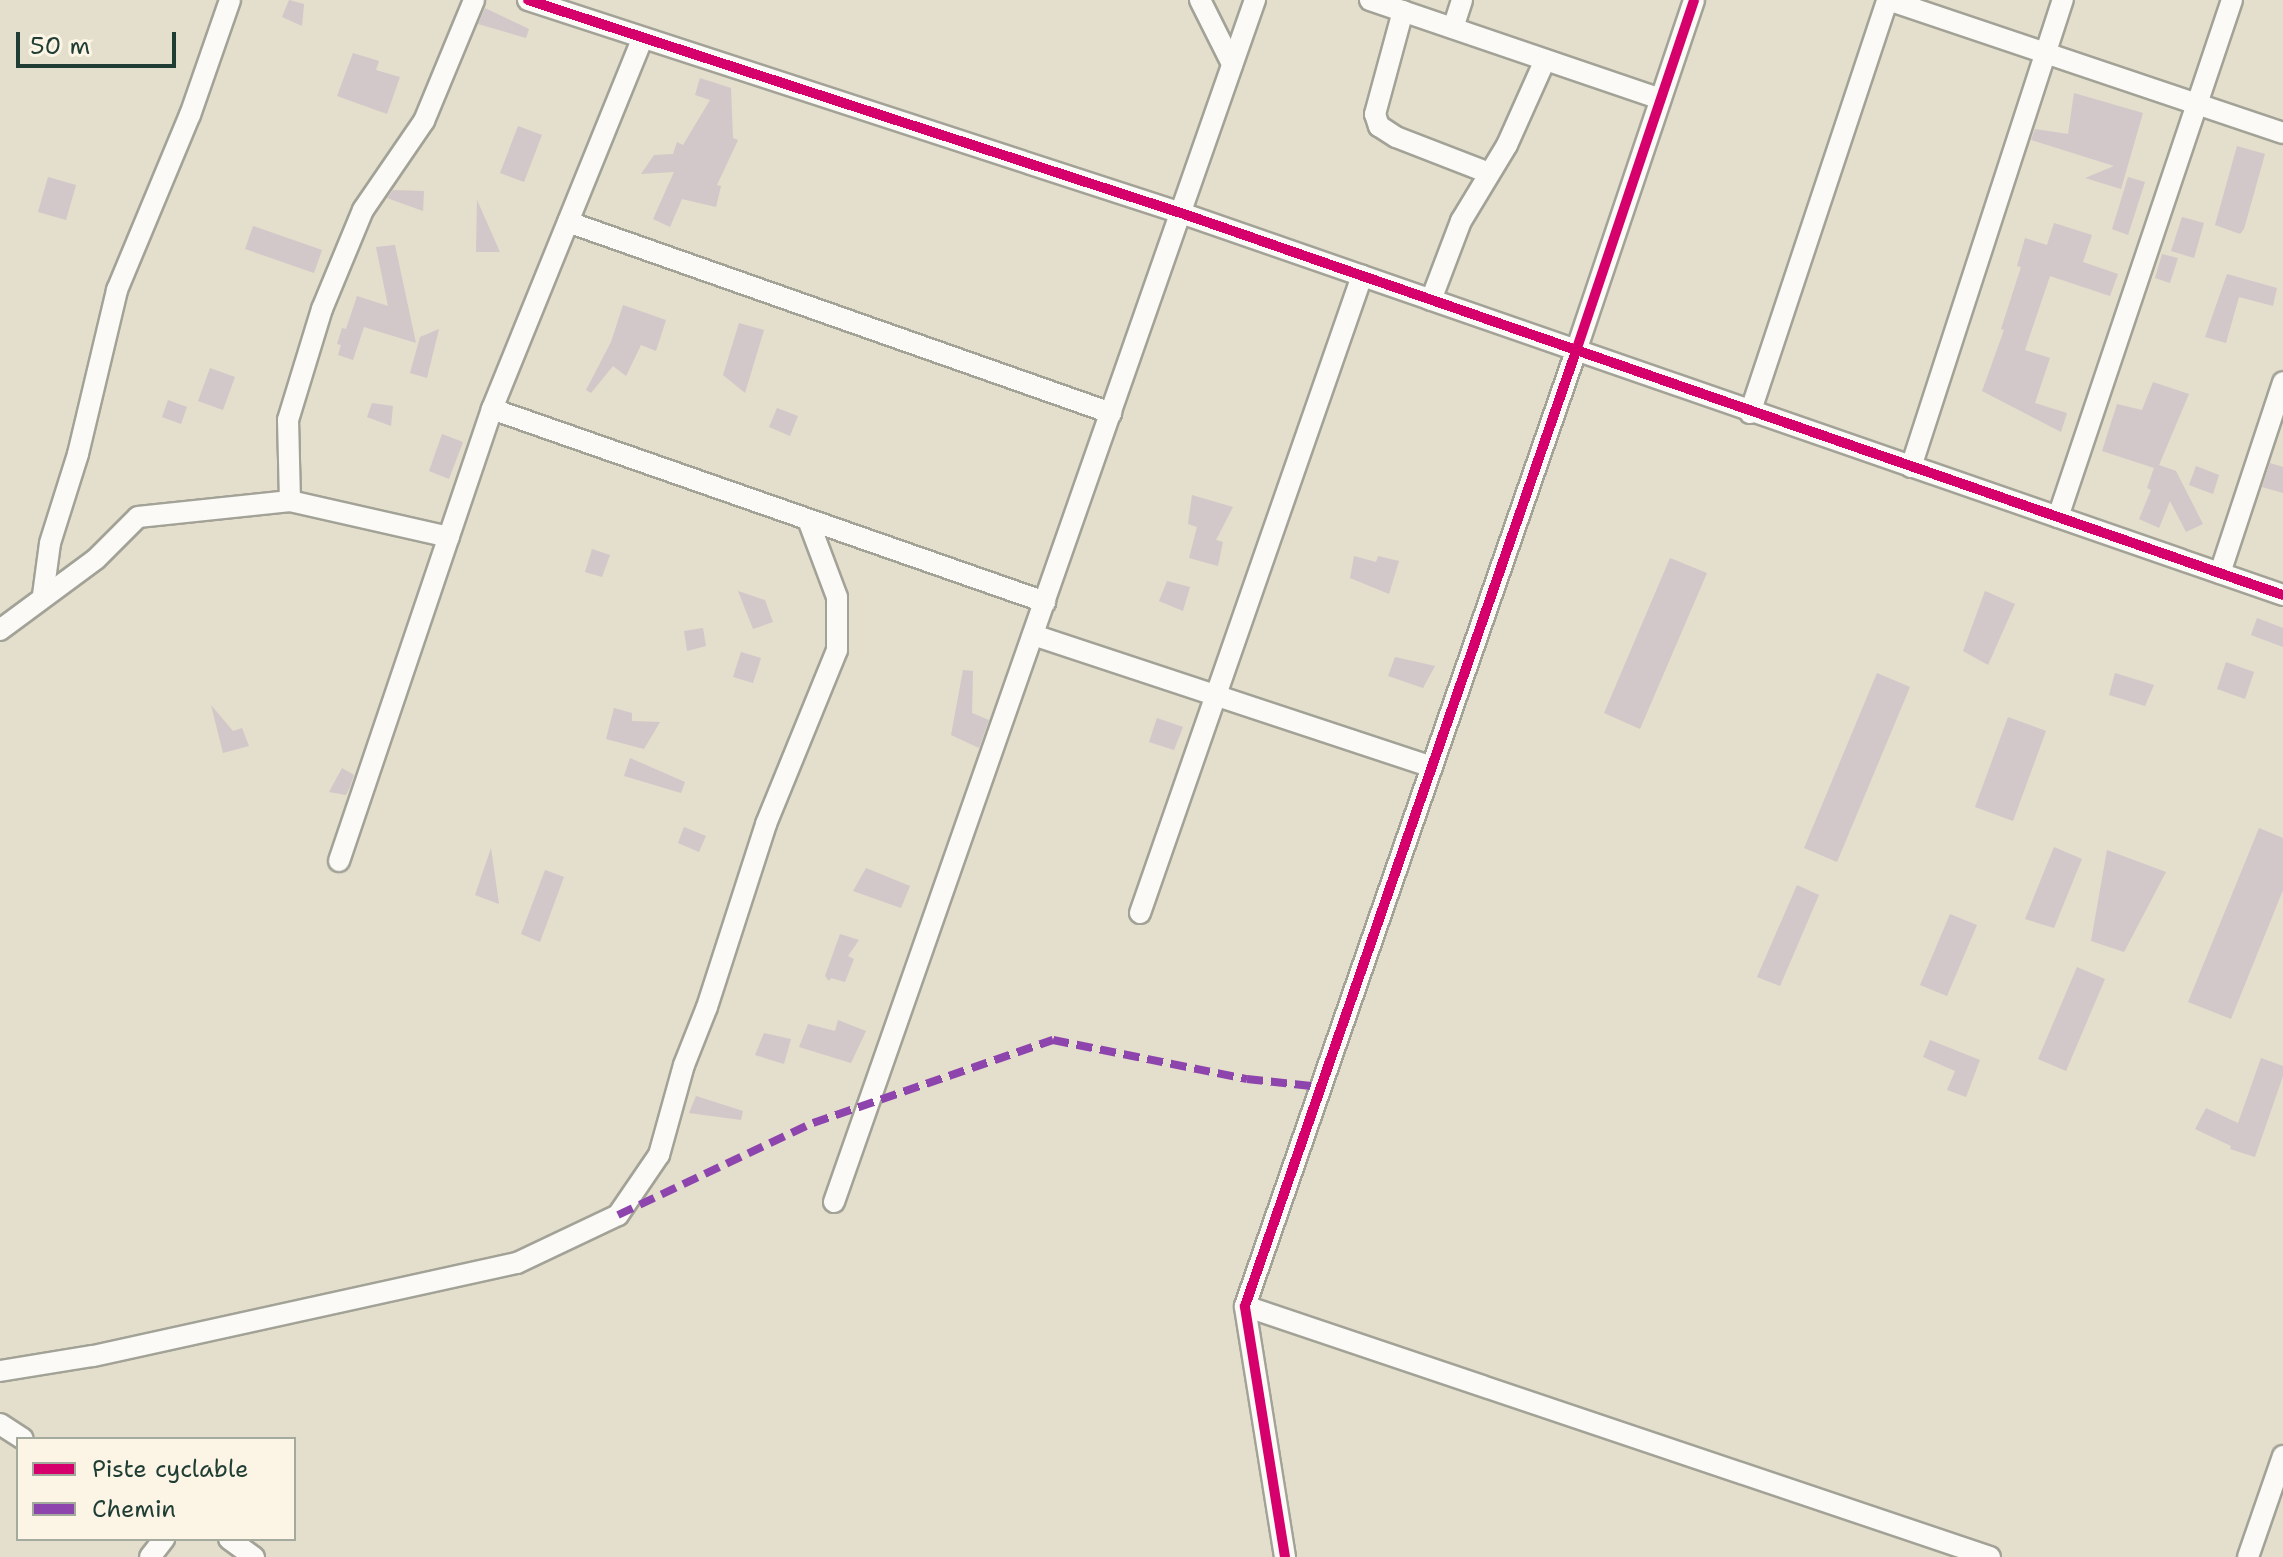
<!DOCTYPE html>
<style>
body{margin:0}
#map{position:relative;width:2283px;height:1557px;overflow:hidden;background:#e4decc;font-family:"Shantell Sans",sans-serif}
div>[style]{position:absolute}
.building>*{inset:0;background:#d2c7c9}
.roads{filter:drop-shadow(2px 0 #a2a297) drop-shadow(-2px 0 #a2a297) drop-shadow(0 2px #a2a297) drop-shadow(0 -2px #a2a297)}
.minor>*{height:20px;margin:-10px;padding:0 10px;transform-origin:10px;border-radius:10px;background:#fbfaf7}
.quiet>*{height:8px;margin-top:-4px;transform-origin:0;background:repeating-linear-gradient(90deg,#8e44ad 0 16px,transparent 0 24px)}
.cycleway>*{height:10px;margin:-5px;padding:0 5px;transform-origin:5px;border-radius:5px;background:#d6006c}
span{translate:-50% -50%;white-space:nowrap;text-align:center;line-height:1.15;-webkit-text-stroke:8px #fcf5e5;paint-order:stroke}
.legend{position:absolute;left:16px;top:1437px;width:280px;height:104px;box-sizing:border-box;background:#fcf5e5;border:2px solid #a4ab9e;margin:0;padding:10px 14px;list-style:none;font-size:24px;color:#1f3d34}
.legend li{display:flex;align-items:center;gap:16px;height:40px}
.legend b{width:40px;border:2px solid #a4ab9e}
.scale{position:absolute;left:16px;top:32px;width:160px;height:36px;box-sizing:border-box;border:4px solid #1f3d34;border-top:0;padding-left:10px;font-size:24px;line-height:28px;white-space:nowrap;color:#1f3d34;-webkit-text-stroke:6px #fcf5e5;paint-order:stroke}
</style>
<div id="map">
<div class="building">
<i style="clip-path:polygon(289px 0,304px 4px,302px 26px,282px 17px)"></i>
<i style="clip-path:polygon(485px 8px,529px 29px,526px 38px,478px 24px)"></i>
<i style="clip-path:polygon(353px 53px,379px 61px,376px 70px,400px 77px,387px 114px,337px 96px)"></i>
<i style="clip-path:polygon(700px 78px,731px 88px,733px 138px,738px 140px,717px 185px,721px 186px,716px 207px,682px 199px,670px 227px,653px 219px,674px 172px,641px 174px,654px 155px,673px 154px,677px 142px,683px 145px,710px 100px,695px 95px)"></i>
<i style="clip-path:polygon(2074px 93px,2143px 113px,2121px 189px,2085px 178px,2114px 166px,2031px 140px,2035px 129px,2068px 134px)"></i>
<i style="clip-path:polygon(518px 126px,542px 135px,524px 182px,500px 173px)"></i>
<i style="clip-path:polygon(2237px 146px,2265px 154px,2244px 229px,2240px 234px,2215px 225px)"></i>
<i style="clip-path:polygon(48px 177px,76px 185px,66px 220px,38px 212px)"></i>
<i style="clip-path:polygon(2128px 177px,2145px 182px,2128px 235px,2112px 229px)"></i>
<i style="clip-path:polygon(393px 190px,424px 191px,423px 211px,387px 198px)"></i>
<i style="clip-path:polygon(477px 200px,500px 252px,476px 252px)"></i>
<i style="clip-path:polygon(2182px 217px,2204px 223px,2194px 258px,2171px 251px)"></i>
<i style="clip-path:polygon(2054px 223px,2092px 235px,2083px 262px,2118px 274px,2110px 296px,2050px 276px,2025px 350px,2050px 358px,2035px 403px,2067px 413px,2061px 432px,1982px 391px,2004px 330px,2001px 329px,2021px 267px,2017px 266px,2025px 238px,2047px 245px)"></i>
<i style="clip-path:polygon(253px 226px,322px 250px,314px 273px,245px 249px)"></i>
<i style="clip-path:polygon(395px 245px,416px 343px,364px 327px,353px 360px,338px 355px,341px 345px,337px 344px,342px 328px,346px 329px,357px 296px,388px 306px,376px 247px)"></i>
<i style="clip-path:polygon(2162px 254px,2178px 258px,2170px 283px,2155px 278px)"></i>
<i style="clip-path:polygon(2227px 274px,2277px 288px,2273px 306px,2239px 297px,2226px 343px,2205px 337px)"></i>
<i style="clip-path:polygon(623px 305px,666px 320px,656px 351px,641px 345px,626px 376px,613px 366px,591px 393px,586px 390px,611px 342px)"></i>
<i style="clip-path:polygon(739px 323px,764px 330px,745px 393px,723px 375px)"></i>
<i style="clip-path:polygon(439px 329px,427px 378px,410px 373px,420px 337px)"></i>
<i style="clip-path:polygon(210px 368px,235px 377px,223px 410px,198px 401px)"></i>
<i style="clip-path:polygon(2153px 382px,2189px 394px,2159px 465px,2176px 471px,2203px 524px,2186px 532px,2170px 501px,2159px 528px,2139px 519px,2151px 490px,2147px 488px,2154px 468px,2102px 451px,2117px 404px,2142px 410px)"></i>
<i style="clip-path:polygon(168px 400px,187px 407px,181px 424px,162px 417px)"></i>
<i style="clip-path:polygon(372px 403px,393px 406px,391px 426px,367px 417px)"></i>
<i style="clip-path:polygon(777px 408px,798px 416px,790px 436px,769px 427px)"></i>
<i style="clip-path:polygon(442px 434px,463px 442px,449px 479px,429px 471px)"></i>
<i style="clip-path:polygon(2270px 463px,2283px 467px,2283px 493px,2262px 487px)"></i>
<i style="clip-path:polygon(2196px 466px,2219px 475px,2213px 494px,2189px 485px)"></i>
<i style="clip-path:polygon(1192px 495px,1233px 507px,1216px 540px,1223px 542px,1218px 566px,1189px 558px,1197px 527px,1188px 524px)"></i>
<i style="clip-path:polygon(592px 549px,610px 555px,602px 577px,585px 572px)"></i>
<i style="clip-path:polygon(1354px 556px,1376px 562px,1378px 556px,1399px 561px,1389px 594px,1350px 578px)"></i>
<i style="clip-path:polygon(1670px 558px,1707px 573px,1640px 729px,1604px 713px)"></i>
<i style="clip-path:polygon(1167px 581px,1190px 587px,1183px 611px,1159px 601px)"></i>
<i style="clip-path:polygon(738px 591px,765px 600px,773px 622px,753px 629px)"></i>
<i style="clip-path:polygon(1985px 591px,2015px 604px,1988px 665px,1963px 651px)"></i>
<i style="clip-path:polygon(2257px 618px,2283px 628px,2283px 647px,2251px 635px)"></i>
<i style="clip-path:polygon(703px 628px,706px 646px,687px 651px,684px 631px)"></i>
<i style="clip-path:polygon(741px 652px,761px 658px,753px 683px,733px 677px)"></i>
<i style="clip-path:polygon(1395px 657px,1435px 666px,1423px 688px,1388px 676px)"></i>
<i style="clip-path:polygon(2226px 662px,2254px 672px,2245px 699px,2217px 689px)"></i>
<i style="clip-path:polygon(963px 670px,973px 671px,972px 713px,989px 720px,979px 748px,951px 735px)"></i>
<i style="clip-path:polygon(1877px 673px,1910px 687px,1837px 862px,1804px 848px)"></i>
<i style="clip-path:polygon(2115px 673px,2154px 685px,2145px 706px,2109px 695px)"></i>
<i style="clip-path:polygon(211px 705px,233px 731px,242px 728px,249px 746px,223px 753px)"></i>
<i style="clip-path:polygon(614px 708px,632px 713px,632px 721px,660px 722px,644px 749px,606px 739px)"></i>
<i style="clip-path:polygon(2008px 717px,2046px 731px,2013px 821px,1975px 807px)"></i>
<i style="clip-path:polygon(1157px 718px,1183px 727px,1174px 750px,1149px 742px)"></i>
<i style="clip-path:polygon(630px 758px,685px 782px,681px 793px,624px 776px)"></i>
<i style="clip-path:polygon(342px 768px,354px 775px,350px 787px,346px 795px,329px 792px)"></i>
<i style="clip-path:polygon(684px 827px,706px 836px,699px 852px,678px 843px)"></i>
<i style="clip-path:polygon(2259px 828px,2283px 838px,2283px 890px,2231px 1019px,2188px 1002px)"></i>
<i style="clip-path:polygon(2054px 847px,2082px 859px,2054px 928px,2025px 919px)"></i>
<i style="clip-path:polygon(491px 848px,499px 904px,475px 895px)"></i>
<i style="clip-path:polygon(2107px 850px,2166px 872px,2124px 952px,2091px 941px)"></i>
<i style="clip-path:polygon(866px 868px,910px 886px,901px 908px,853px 891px)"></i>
<i style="clip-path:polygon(545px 870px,564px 877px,540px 942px,521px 934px)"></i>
<i style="clip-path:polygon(1797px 885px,1819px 895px,1780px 986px,1757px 977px)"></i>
<i style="clip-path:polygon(1950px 914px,1977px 925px,1947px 996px,1920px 985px)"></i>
<i style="clip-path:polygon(840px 934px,859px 940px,848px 956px,854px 959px,845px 982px,831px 978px,829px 981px,825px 976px)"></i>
<i style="clip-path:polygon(2077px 967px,2105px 979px,2066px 1071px,2038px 1059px)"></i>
<i style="clip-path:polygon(838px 1020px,866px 1031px,851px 1063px,799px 1047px,808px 1024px,835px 1031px)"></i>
<i style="clip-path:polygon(764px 1033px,791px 1039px,784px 1064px,755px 1055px)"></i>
<i style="clip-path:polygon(1930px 1040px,1980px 1060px,1966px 1097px,1947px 1090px,1955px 1071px,1923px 1057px)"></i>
<i style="clip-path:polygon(2261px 1058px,2283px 1066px,2283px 1076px,2255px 1157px,2230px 1149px,2231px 1146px,2195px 1129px,2206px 1108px,2238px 1123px)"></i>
<i style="clip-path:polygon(696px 1096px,743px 1111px,741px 1120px,689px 1113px)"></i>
</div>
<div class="roads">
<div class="minor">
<i style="left:528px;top:0;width:687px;rotate:18.07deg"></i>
<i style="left:1181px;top:213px;width:1166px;rotate:19.12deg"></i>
<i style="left:1200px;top:0;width:72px;rotate:63.4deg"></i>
<i style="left:1370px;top:0;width:307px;rotate:18.8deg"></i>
<i style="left:1888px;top:0;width:417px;rotate:18.6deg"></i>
<i style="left:1403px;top:11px;width:107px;rotate:105.2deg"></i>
<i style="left:1375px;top:114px;width:13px;rotate:72deg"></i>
<i style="left:1379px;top:126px;width:20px;rotate:33deg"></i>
<i style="left:1396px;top:137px;width:100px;rotate:21.2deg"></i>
<i style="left:1453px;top:28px;width:29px;rotate:-72deg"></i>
<i style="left:568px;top:222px;width:576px;rotate:19.38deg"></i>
<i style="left:1431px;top:300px;width:85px;rotate:-69.2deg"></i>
<i style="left:1461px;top:221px;width:89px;rotate:-58.8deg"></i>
<i style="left:1507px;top:145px;width:93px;rotate:-65.9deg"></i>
<i style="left:492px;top:409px;width:586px;rotate:19.24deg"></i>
<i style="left:1750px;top:413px;width:435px;rotate:-71.6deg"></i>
<i style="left:1911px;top:467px;width:491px;rotate:-72deg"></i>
<i style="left:290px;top:501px;width:81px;rotate:-91.4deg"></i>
<i style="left:288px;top:420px;width:116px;rotate:-73deg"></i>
<i style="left:322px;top:309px;width:107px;rotate:-67.5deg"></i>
<i style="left:363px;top:210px;width:108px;rotate:-55.6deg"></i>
<i style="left:424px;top:121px;width:131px;rotate:-67.5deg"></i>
<i style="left:2058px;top:517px;width:545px;rotate:-71.4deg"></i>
<i style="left:2220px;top:573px;width:201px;rotate:-71.7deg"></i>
<i style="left:43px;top:595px;width:52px;rotate:-82.3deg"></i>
<i style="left:50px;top:543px;width:93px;rotate:-72.5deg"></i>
<i style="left:78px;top:454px;width:169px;rotate:-76.6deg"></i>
<i style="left:117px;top:290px;width:190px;rotate:-67.4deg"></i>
<i style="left:190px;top:115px;width:122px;rotate:-70.8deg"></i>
<i style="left:0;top:630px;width:119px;rotate:-36.5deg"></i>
<i style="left:96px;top:559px;width:59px;rotate:-45deg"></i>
<i style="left:138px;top:517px;width:153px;rotate:-6deg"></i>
<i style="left:290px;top:501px;width:163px;rotate:12.8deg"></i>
<i style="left:1033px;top:635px;width:420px;rotate:18.3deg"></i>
<i style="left:339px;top:861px;width:477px;rotate:-71.3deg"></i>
<i style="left:492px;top:409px;width:399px;rotate:-67.9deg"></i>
<i style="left:1140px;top:913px;width:675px;rotate:-70.79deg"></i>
<i style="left:834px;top:1202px;width:1274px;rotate:-70.7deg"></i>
<i style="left:1245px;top:1306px;width:786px;rotate:18.62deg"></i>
<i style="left:0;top:1371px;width:94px;rotate:-9.2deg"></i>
<i style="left:93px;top:1356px;width:434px;rotate:-12.4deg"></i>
<i style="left:517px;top:1263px;width:112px;rotate:-25.4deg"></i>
<i style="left:618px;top:1215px;width:73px;rotate:-55.7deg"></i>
<i style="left:659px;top:1155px;width:93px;rotate:-74.5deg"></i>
<i style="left:684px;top:1065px;width:62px;rotate:-68.4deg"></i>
<i style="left:707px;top:1007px;width:192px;rotate:-72.1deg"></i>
<i style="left:766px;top:824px;width:188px;rotate:-67.8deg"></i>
<i style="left:837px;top:650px;width:53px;rotate:-90deg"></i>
<i style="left:837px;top:597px;width:82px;rotate:-110.6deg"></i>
<i style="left:0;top:1424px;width:27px;rotate:33deg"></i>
<i style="left:229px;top:1539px;width:31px;rotate:36deg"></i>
<i style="left:150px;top:1557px;width:23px;rotate:-52deg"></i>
<i style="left:1285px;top:1557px;width:254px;rotate:-99.1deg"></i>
<i style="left:1245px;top:1306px;width:1011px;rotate:-70.88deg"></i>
<i style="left:1576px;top:351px;width:370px;rotate:-71.4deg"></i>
<i style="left:2248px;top:1557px;width:107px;rotate:-70.9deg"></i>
</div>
</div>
<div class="quiet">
<i style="left:618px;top:1215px;width:216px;rotate:-25.3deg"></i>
<i style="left:813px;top:1123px;width:254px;rotate:-19.1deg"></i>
<i style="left:1053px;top:1040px;width:198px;rotate:11.4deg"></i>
<i style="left:1247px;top:1079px;width:74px;rotate:6.2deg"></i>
</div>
<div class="cycleway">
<i style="left:528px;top:0;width:687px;rotate:18.07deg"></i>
<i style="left:1181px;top:213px;width:1166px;rotate:19.12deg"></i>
<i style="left:1285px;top:1557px;width:254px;rotate:-99.1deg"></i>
<i style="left:1245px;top:1306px;width:1011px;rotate:-70.88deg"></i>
<i style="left:1576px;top:351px;width:370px;rotate:-71.4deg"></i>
</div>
<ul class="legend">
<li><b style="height:10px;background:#d6006c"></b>Piste cyclable</li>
<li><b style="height:10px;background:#8e44ad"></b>Chemin</li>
</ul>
<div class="scale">50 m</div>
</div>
